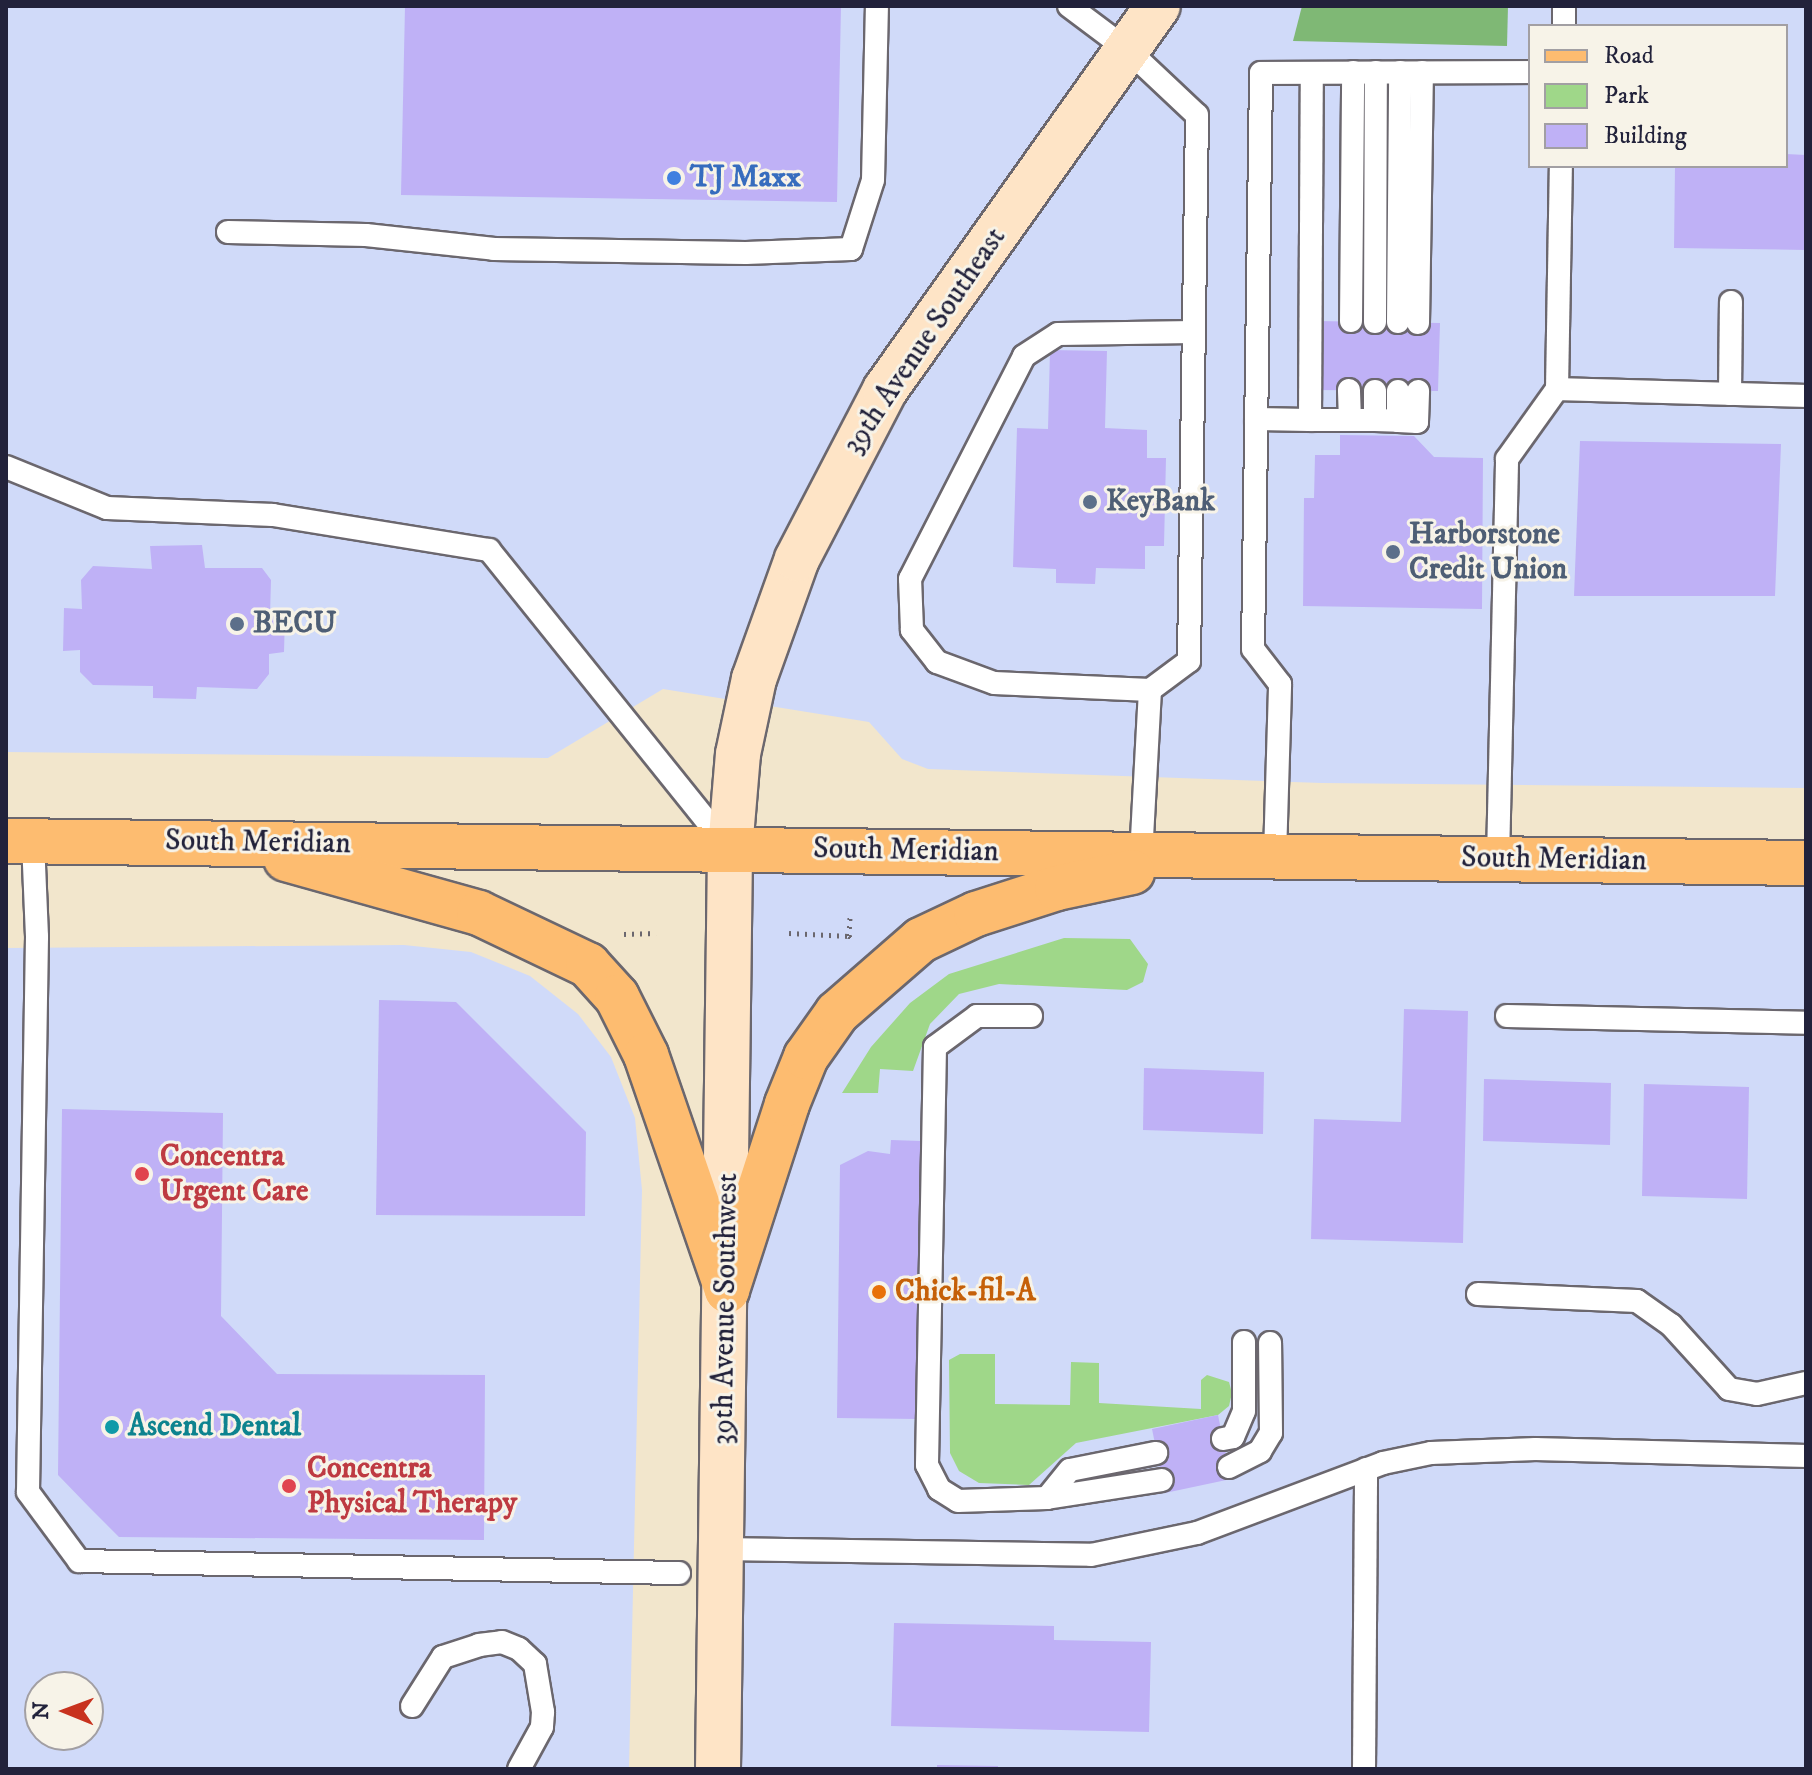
<!DOCTYPE html>
<style>
body{margin:0}
#map{position:relative;width:1812px;height:1775px;overflow:hidden;background:#f2e6cc;font-family:"IM FELL DW Pica",serif}
div>[style]{position:absolute}
.built>*{inset:0;background:#d0daf9}
.green>*{inset:0;background:#9fd789}
.forest>*{inset:0;background:#7fb875}
.building>*{inset:0;background:#bfb1f6}
.path>*{height:5px;margin-top:-2.5px;transform-origin:0;background:repeating-linear-gradient(90deg,#6b676e 0 2px,transparent 0 8px)}
.roads{filter:drop-shadow(2px 0 #6b676e) drop-shadow(-2px 0 #6b676e) drop-shadow(0 2px #6b676e) drop-shadow(0 -2px #6b676e)}
.lane>*{height:22px;margin:-11px;padding:0 11px;transform-origin:11px;border-radius:11px;background:#fff}
.secondary>*{height:44px;margin:-22px;padding:0 22px;transform-origin:22px;border-radius:22px;background:#fee4c6}
.primary>*{height:44px;margin:-22px;padding:0 22px;transform-origin:22px;border-radius:22px;background:#fdbc70}
.dots>*{width:22px;height:22px;translate:-50% -50%;box-sizing:border-box;border:4px solid #f7f3e8;border-radius:50%}
span{translate:-50% -50%;white-space:nowrap;text-align:center;line-height:1.15;-webkit-text-stroke:6px #f7f3e8;paint-order:stroke}
.shop-label{font-size:30px;color:#366cbe;font-weight:700}
.left{translate:0 -50%;text-align:left}
.street-label{font-size:30px;color:#22223b}
.service-label{font-size:30px;color:#4e5e75;font-weight:700}
.health-label{font-size:30px;color:#be3a42;font-weight:700}
.food-label{font-size:30px;color:#c56008;font-weight:700}
.culture-label{font-size:30px;color:#0d838f;font-weight:700}
.frame{position:absolute;inset:0;border:8px solid #22223b;pointer-events:none}
.legend{position:absolute;left:1528px;top:24px;width:260px;height:144px;box-sizing:border-box;background:#f7f3e8;border:2px solid #a29fa3;margin:0;padding:10px 14px;list-style:none;font-size:24px;color:#22223b}
.legend li{display:flex;align-items:center;gap:16px;height:40px}
.legend b{width:40px;border:2px solid #a29fa3}
.north{position:absolute;left:24px;top:1671px;width:80px;height:80px;box-sizing:border-box;background:#f7f3e8;border:2px solid #a29fa3;border-radius:50%;rotate:271deg;font-size:22px;font-weight:700;line-height:32px;text-align:center;color:#22223b}
.north::after{content:'';display:block;margin:auto;width:28px;height:36px;background:#c8321e;clip-path:polygon(50% 0,100% 100%,50% 72%,0 100%)}
</style>
<div id="map">
<div class="built">
<i style="clip-path:polygon(evenodd,6px 6px,1806px 6px,1806px 788px,1322px 783px,928px 769px,902px 759px,869px 722px,663px 689px,548px 758px,6px 752px,6px 6px,1530px 26px,1786px 26px,1786px 166px,1530px 166px,1530px 26px)"></i>
<i style="clip-path:polygon(730px 849px,1806px 863px,1806px 1769px,718px 1769px)"></i>
<i style="clip-path:polygon(evenodd,404px 945px,471px 952px,530px 976px,578px 1014px,611px 1057px,635px 1118px,642px 1190px,629px 1769px,6px 1769px,6px 948px,404px 945px,40px 1687px,88px 1687px,88px 1735px,40px 1735px,40px 1687px)"></i>
</div>
<div class="green">
<i style="clip-path:polygon(1064px 938px,1130px 939px,1148px 964px,1143px 982px,1127px 990px,999px 984px,959px 994px,930px 1024px,913px 1071px,880px 1069px,878px 1093px,842px 1093px,871px 1047px,910px 1003px,949px 974px)"></i>
<i style="clip-path:polygon(960px 1354px,995px 1354px,995px 1404px,1070px 1405px,1071px 1362px,1099px 1363px,1099px 1403px,1201px 1409px,1201px 1380px,1207px 1375px,1229px 1382px,1232px 1393px,1229px 1406px,1218px 1415px,1076px 1443px,1029px 1485px,979px 1483px,959px 1471px,950px 1453px,949px 1360px)"></i>
</div>
<div class="forest">
<i style="clip-path:polygon(1302px 6px,1508px 6px,1507px 46px,1293px 41px)"></i>
</div>
<div class="building">
<i style="clip-path:polygon(405px 6px,841px 6px,837px 202px,401px 195px)"></i>
<i style="clip-path:polygon(1786px 154px,1806px 155px,1806px 250px,1674px 248px,1675px 166px,1786px 166px)"></i>
<i style="clip-path:polygon(1316px 321px,1440px 323px,1438px 391px,1315px 390px)"></i>
<i style="clip-path:polygon(1050px 350px,1107px 351px,1105px 428px,1147px 430px,1147px 458px,1166px 458px,1164px 546px,1145px 546px,1145px 569px,1096px 568px,1095px 584px,1056px 583px,1056px 569px,1013px 567px,1017px 428px,1048px 429px)"></i>
<i style="clip-path:polygon(1340px 435px,1414px 436px,1434px 457px,1483px 458px,1482px 609px,1303px 606px,1304px 498px,1314px 498px,1315px 455px,1340px 455px)"></i>
<i style="clip-path:polygon(1580px 441px,1781px 444px,1775px 596px,1574px 596px)"></i>
<i style="clip-path:polygon(202px 545px,205px 568px,262px 568px,271px 580px,270px 616px,285px 616px,284px 652px,269px 654px,269px 674px,257px 689px,197px 687px,196px 699px,153px 698px,153px 686px,93px 685px,80px 672px,80px 650px,63px 651px,64px 608px,82px 609px,81px 580px,93px 566px,152px 569px,150px 546px)"></i>
<i style="clip-path:polygon(379px 1000px,456px 1002px,586px 1132px,585px 1216px,376px 1215px)"></i>
<i style="clip-path:polygon(1404px 1009px,1468px 1011px,1463px 1243px,1311px 1239px,1314px 1119px,1401px 1122px)"></i>
<i style="clip-path:polygon(1144px 1068px,1264px 1072px,1263px 1134px,1143px 1130px)"></i>
<i style="clip-path:polygon(1484px 1079px,1611px 1083px,1610px 1145px,1483px 1141px)"></i>
<i style="clip-path:polygon(1644px 1084px,1749px 1087px,1747px 1199px,1642px 1196px)"></i>
<i style="clip-path:polygon(62px 1109px,223px 1113px,221px 1316px,277px 1374px,485px 1375px,484px 1540px,119px 1537px,89px 1507px,58px 1475px)"></i>
<i style="clip-path:polygon(891px 1140px,921px 1141px,917px 1419px,837px 1418px,840px 1165px,868px 1151px,890px 1154px)"></i>
<i style="clip-path:polygon(1218px 1415px,1231px 1479px,1165px 1493px,1152px 1429px)"></i>
<i style="clip-path:polygon(894px 1623px,1054px 1626px,1054px 1640px,1151px 1642px,1149px 1732px,891px 1726px)"></i>
<i style="clip-path:polygon(937px 1765px,998px 1766px,998px 1769px,937px 1769px)"></i>
</div>
<div class="path">
<i style="left:789px;top:933px;width:60px;rotate:2.9deg"></i>
<i style="left:849px;top:936px;width:6px;rotate:51deg"></i>
<i style="left:624px;top:934px;width:32px;rotate:-2deg"></i>
<i style="left:849px;top:936px;width:21px;rotate:-87deg"></i>
</div>
<div class="roads">
<div class="lane">
<i style="left:1069px;top:6px;width:75px;rotate:36.9deg"></i>
<i style="left:1129px;top:51px;width:93px;rotate:43.3deg"></i>
<i style="left:1197px;top:115px;width:546px;rotate:90.84deg"></i>
<i style="left:1189px;top:661px;width:49px;rotate:143.4deg"></i>
<i style="left:1150px;top:690px;width:164px;rotate:93.1deg"></i>
<i style="left:1564px;top:26px;width:20px;rotate:-90deg"></i>
<i style="left:228px;top:232px;width:138px;rotate:1.2deg"></i>
<i style="left:366px;top:235px;width:129px;rotate:6.2deg"></i>
<i style="left:494px;top:249px;width:252px;rotate:0.9deg"></i>
<i style="left:746px;top:253px;width:105px;rotate:-2.2deg"></i>
<i style="left:851px;top:249px;width:72px;rotate:-72.3deg"></i>
<i style="left:873px;top:180px;width:174px;rotate:-88.7deg"></i>
<i style="left:1351px;top:321px;width:249px;rotate:-89.5deg"></i>
<i style="left:1375px;top:322px;width:250px;rotate:-89.8deg"></i>
<i style="left:1398px;top:322px;width:250px;rotate:-89.5deg"></i>
<i style="left:1418px;top:323px;width:251px;rotate:-89.1deg"></i>
<i style="left:1557px;top:389px;width:249px;rotate:1.6deg"></i>
<i style="left:1730px;top:394px;width:92px;rotate:-89.4deg"></i>
<i style="left:1256px;top:419px;width:54px;rotate:1.1deg"></i>
<i style="left:1310px;top:420px;width:347px;rotate:-89.7deg"></i>
<i style="left:1310px;top:420px;width:40px"></i>
<i style="left:1350px;top:420px;width:30px;rotate:-92deg"></i>
<i style="left:1350px;top:420px;width:25px"></i>
<i style="left:1375px;top:420px;width:29px;rotate:-90deg"></i>
<i style="left:1375px;top:420px;width:23px;rotate:2deg"></i>
<i style="left:1398px;top:421px;width:30px;rotate:-90deg"></i>
<i style="left:1398px;top:421px;width:19px;rotate:3deg"></i>
<i style="left:1417px;top:422px;width:31px;rotate:-88deg"></i>
<i style="left:6px;top:467px;width:109px;rotate:22.1deg"></i>
<i style="left:107px;top:508px;width:166px;rotate:2.4deg"></i>
<i style="left:273px;top:515px;width:219px;rotate:9.2deg"></i>
<i style="left:489px;top:550px;width:383px;rotate:51.2deg"></i>
<i style="left:1150px;top:690px;width:156px;rotate:-177.4deg"></i>
<i style="left:994px;top:683px;width:61px;rotate:-159.8deg"></i>
<i style="left:937px;top:662px;width:41px;rotate:-128deg"></i>
<i style="left:912px;top:630px;width:51px;rotate:-92.2deg"></i>
<i style="left:910px;top:579px;width:250px;rotate:-62.9deg"></i>
<i style="left:1024px;top:356px;width:40px;rotate:-32.9deg"></i>
<i style="left:1058px;top:334px;width:136px;rotate:-0.8deg"></i>
<i style="left:33px;top:841px;width:96px;rotate:87.6deg"></i>
<i style="left:37px;top:937px;width:555px;rotate:90.93deg"></i>
<i style="left:28px;top:1492px;width:86px;rotate:53.5deg"></i>
<i style="left:79px;top:1561px;width:600px;rotate:1.15deg"></i>
<i style="left:1275px;top:856px;width:172px;rotate:-88.3deg"></i>
<i style="left:1280px;top:684px;width:44px;rotate:-127.6deg"></i>
<i style="left:1253px;top:649px;width:576px;rotate:-89.2deg"></i>
<i style="left:1261px;top:73px;width:269px;rotate:-0.2deg"></i>
<i style="left:1498px;top:859px;width:400px;rotate:-88.7deg"></i>
<i style="left:1507px;top:459px;width:86px;rotate:-54.5deg"></i>
<i style="left:1557px;top:389px;width:223px;rotate:-89deg"></i>
<i style="left:1031px;top:1016px;width:54px;rotate:180deg"></i>
<i style="left:977px;top:1016px;width:52px;rotate:143.6deg"></i>
<i style="left:935px;top:1047px;width:418px;rotate:91.1deg"></i>
<i style="left:927px;top:1465px;width:27px;rotate:63deg"></i>
<i style="left:939px;top:1489px;width:22px;rotate:32deg"></i>
<i style="left:958px;top:1501px;width:89px;rotate:-1.9deg"></i>
<i style="left:1047px;top:1498px;width:116px;rotate:-8.9deg"></i>
<i style="left:1507px;top:1016px;width:299px;rotate:1.3deg"></i>
<i style="left:1478px;top:1294px;width:159px;rotate:2.5deg"></i>
<i style="left:1637px;top:1301px;width:42px;rotate:35.2deg"></i>
<i style="left:1671px;top:1325px;width:86px;rotate:47.8deg"></i>
<i style="left:1729px;top:1389px;width:28px;rotate:10deg"></i>
<i style="left:1757px;top:1394px;width:50px;rotate:-12.7deg"></i>
<i style="left:1223px;top:1439px;width:10px;rotate:-11deg"></i>
<i style="left:1233px;top:1437px;width:28px;rotate:-67deg"></i>
<i style="left:1244px;top:1411px;width:69px;rotate:-90deg"></i>
<i style="left:1229px;top:1467px;width:35px;rotate:-27deg"></i>
<i style="left:1260px;top:1451px;width:21px;rotate:-59deg"></i>
<i style="left:1271px;top:1433px;width:90px;rotate:-90.6deg"></i>
<i style="left:1047px;top:1498px;width:36px;rotate:-51deg"></i>
<i style="left:1070px;top:1470px;width:88px;rotate:-11.2deg"></i>
<i style="left:722px;top:1549px;width:369px;rotate:0.9deg"></i>
<i style="left:1091px;top:1555px;width:108px;rotate:-11.7deg"></i>
<i style="left:1197px;top:1533px;width:199px;rotate:-20.6deg"></i>
<i style="left:1383px;top:1463px;width:49px;rotate:-11.8deg"></i>
<i style="left:1431px;top:1453px;width:105px;rotate:-2.2deg"></i>
<i style="left:1536px;top:1449px;width:270px;rotate:1.5deg"></i>
<i style="left:412px;top:1706px;width:58px;rotate:-57.7deg"></i>
<i style="left:443px;top:1657px;width:38px;rotate:-18deg"></i>
<i style="left:479px;top:1645px;width:23px;rotate:-7deg"></i>
<i style="left:502px;top:1642px;width:18px;rotate:22deg"></i>
<i style="left:519px;top:1649px;width:22px;rotate:43deg"></i>
<i style="left:535px;top:1664px;width:49px;rotate:80.5deg"></i>
<i style="left:543px;top:1712px;width:15px;rotate:94deg"></i>
<i style="left:542px;top:1727px;width:48px;rotate:118.7deg"></i>
<i style="left:1364px;top:1769px;width:300px;rotate:-89.6deg"></i>
</div>
<div class="secondary">
<i style="left:718px;top:1769px;width:920px;rotate:-89.25deg"></i>
<i style="left:730px;top:849px;width:95px;rotate:-85.2deg"></i>
<i style="left:738px;top:754px;width:77px;rotate:-78deg"></i>
<i style="left:754px;top:679px;width:127px;rotate:-70.3deg"></i>
<i style="left:797px;top:559px;width:191px;rotate:-62.5deg"></i>
<i style="left:885px;top:390px;width:471px;rotate:-54.6deg"></i>
</div>
<div class="primary">
<i style="left:6px;top:841px;width:1800px;rotate:0.7deg"></i>
<i style="left:286px;top:859px;width:200px;rotate:15.6deg"></i>
<i style="left:479px;top:913px;width:121px;rotate:25.5deg"></i>
<i style="left:588px;top:965px;width:43px;rotate:47.8deg"></i>
<i style="left:617px;top:997px;width:65px;rotate:63.4deg"></i>
<i style="left:646px;top:1055px;width:249px;rotate:71deg"></i>
<i style="left:727px;top:1290px;width:195px;rotate:-72.1deg"></i>
<i style="left:787px;top:1104px;width:51px;rotate:-68deg"></i>
<i style="left:806px;top:1057px;width:54px;rotate:-54.8deg"></i>
<i style="left:837px;top:1013px;width:111px;rotate:-41deg"></i>
<i style="left:921px;top:940px;width:61px;rotate:-25.3deg"></i>
<i style="left:976px;top:914px;width:85px;rotate:-17.8deg"></i>
<i style="left:1057px;top:888px;width:77px;rotate:-12deg"></i>
</div>
</div>
<div class="dots">
<i style="left:674px;top:178px;background:#3f7fe0"></i>
<i style="left:1090px;top:502px;background:#5c6f8a"></i>
<i style="left:1393px;top:552px;background:#5c6f8a"></i>
<i style="left:237px;top:624px;background:#5c6f8a"></i>
<i style="left:142px;top:1174px;background:#e0444e"></i>
<i style="left:879px;top:1292px;background:#e8710a"></i>
<i style="left:112px;top:1427px;background:#0f9aa8"></i>
<i style="left:289px;top:1486px;background:#e0444e"></i>
</div>
<div class="shop-label">
<span class="left" style="left:690px;top:178px">TJ Maxx</span>
</div>
<div class="street-label">
<span style="left:925px;top:341px;rotate:-56deg">39th Avenue Southeast</span>
<span style="left:258px;top:843px;rotate:1deg">South Meridian</span>
<span style="left:906px;top:851px;rotate:1deg">South Meridian</span>
<span style="left:1554px;top:860px;rotate:1deg">South Meridian</span>
<span style="left:726px;top:1309px;rotate:-89deg">39th Avenue Southwest</span>
</div>
<div class="service-label">
<span class="left" style="left:1106px;top:502px">KeyBank</span>
<span class="left" style="left:1409px;top:552px">Harborstone<br>Credit Union</span>
<span class="left" style="left:253px;top:624px">BECU</span>
</div>
<div class="health-label">
<span class="left" style="left:160px;top:1174px">Concentra<br>Urgent Care</span>
<span class="left" style="left:307px;top:1486px">Concentra<br>Physical Therapy</span>
</div>
<div class="food-label">
<span class="left" style="left:895px;top:1292px">Chick-fil-A</span>
</div>
<div class="culture-label">
<span class="left" style="left:128px;top:1427px">Ascend Dental</span>
</div>
<div class="frame"></div>
<ul class="legend">
<li><b style="height:10px;background:#fdbc70"></b>Road</li>
<li><b style="height:22px;background:#9fd789"></b>Park</li>
<li><b style="height:22px;background:#bfb1f6"></b>Building</li>
</ul>
<div class="north">N</div>
</div>
